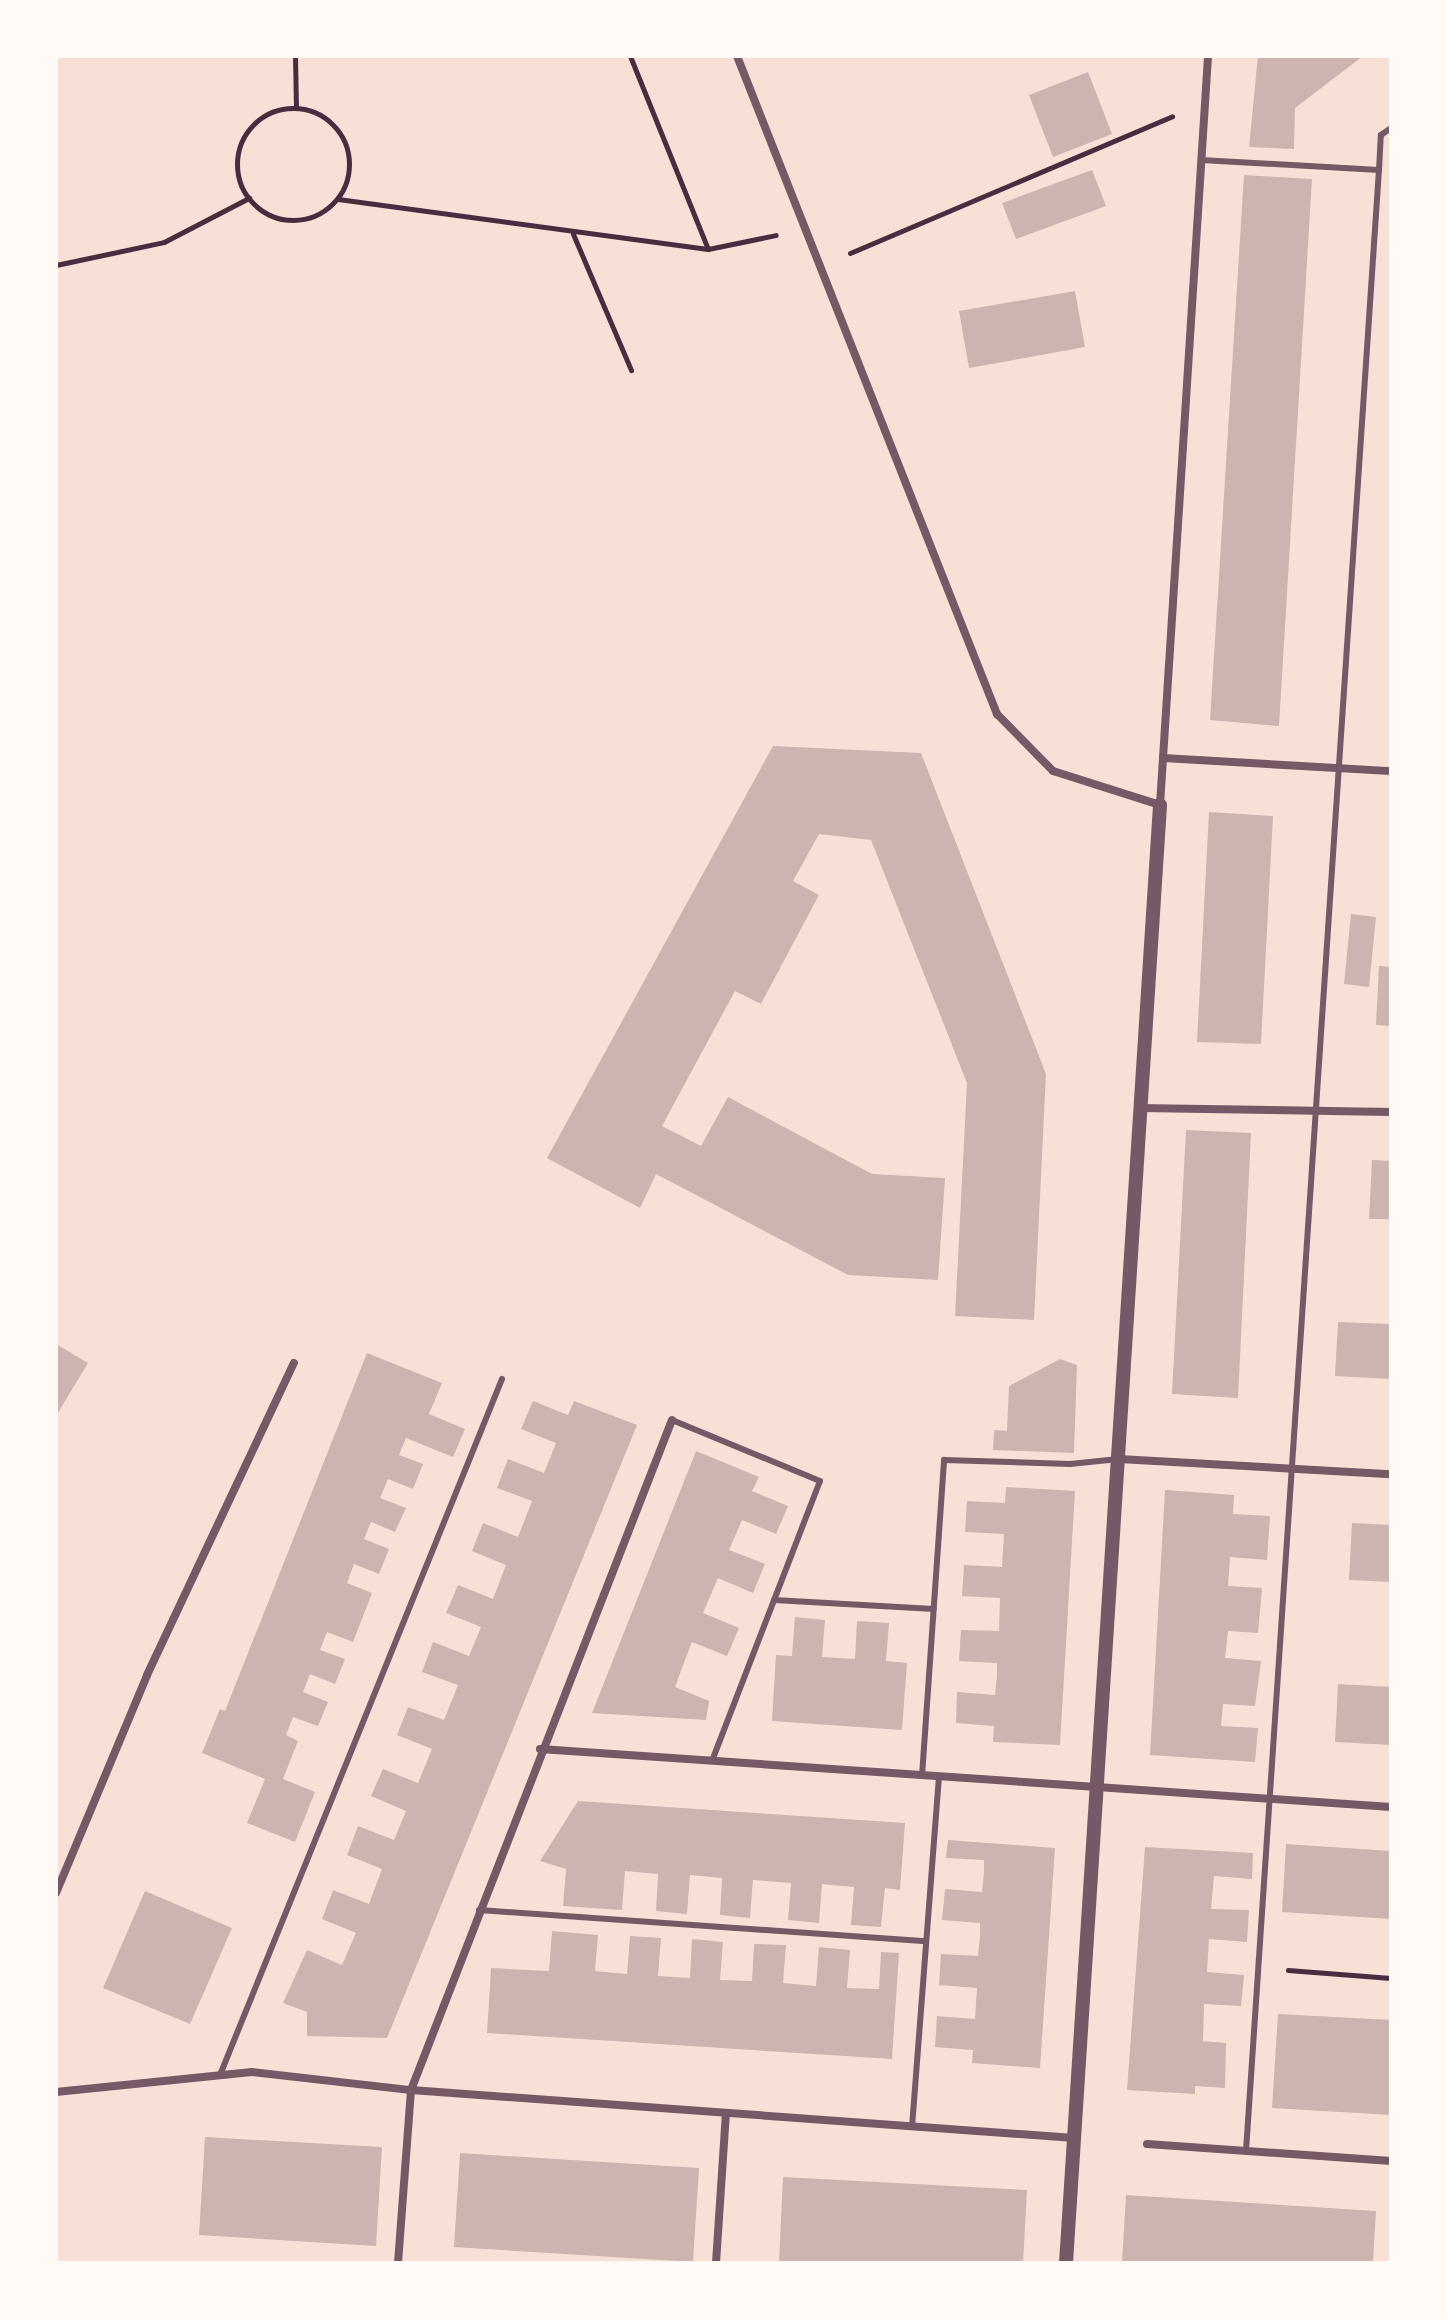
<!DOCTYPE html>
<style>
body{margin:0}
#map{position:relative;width:1447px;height:2319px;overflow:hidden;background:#f7e1d7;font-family:Rubik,sans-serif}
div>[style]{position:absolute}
.building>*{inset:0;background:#ccb4b1}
.path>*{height:5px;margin:-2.5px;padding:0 2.5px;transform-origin:2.5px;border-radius:2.5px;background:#4a2c40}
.path>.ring{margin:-2.5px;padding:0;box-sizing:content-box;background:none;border:5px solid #4a2c40;border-radius:50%}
.service>*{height:6px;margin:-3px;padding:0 3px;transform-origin:3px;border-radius:3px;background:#755966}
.minor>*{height:8px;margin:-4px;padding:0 4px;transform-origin:4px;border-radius:4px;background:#755966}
.tertiary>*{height:14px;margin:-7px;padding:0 7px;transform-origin:7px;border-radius:7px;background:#755966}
span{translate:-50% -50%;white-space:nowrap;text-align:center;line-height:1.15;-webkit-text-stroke:7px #fffaf5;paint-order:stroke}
.frame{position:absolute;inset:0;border:58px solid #fffaf5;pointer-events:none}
</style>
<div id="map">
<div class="building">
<i style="clip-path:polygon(1258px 56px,1363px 56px,1295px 108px,1294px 149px,1249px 147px)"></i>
<i style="clip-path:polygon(1088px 72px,1112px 134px,1053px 157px,1029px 95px)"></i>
<i style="clip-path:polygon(1092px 170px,1106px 206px,1016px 239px,1002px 203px)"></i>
<i style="clip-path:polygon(1244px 175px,1312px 179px,1279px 726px,1210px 720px)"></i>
<i style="clip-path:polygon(1075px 291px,1085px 347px,969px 368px,959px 311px)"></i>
<i style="clip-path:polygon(773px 746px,921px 753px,1046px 1074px,1034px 1320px,955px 1316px,967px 1083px,871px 840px,819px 834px,793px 881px,819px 895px,761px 1004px,735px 991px,662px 1126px,701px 1146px,728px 1097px,872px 1174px,945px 1178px,938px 1280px,848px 1275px,656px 1174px,640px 1208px,547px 1158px)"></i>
<i style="clip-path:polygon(1209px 812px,1273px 816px,1261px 1044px,1197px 1042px)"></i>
<i style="clip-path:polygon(1351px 914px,1376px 917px,1369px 987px,1344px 984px)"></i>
<i style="clip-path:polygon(1379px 966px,1391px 967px,1391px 1026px,1376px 1025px)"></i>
<i style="clip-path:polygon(1186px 1130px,1251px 1133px,1238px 1398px,1172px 1394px)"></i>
<i style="clip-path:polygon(1372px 1160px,1391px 1161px,1391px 1219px,1369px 1219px)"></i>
<i style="clip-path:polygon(1338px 1322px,1391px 1324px,1391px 1379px,1335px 1376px)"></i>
<i style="clip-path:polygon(56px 1344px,88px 1363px,56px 1416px)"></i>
<i style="clip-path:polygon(367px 1353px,442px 1383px,429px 1414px,465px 1429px,453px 1457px,406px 1438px,399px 1455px,423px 1464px,413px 1489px,388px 1479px,380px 1498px,406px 1508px,395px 1532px,371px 1522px,364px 1539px,389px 1549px,379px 1574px,354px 1564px,347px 1583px,372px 1593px,353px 1642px,327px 1632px,320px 1650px,345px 1659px,335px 1684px,310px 1674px,303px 1692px,328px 1702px,318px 1726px,293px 1717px,286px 1735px,298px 1741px,283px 1779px,315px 1792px,295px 1842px,247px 1823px,265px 1779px,202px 1753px,220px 1709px,225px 1711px)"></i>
<i style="clip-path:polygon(1060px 1359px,1077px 1365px,1074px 1453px,993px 1450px,994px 1430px,1007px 1431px,1009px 1386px)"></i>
<i style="clip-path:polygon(533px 1401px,568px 1415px,574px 1401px,637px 1425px,387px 2038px,307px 2036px,307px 2012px,283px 2003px,307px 1950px,342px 1965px,356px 1933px,322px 1919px,333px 1890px,369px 1904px,382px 1869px,347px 1855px,358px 1826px,394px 1840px,406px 1811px,371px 1796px,383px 1769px,418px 1783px,432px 1749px,397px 1735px,408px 1707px,444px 1720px,458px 1685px,422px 1672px,433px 1642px,469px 1656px,481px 1627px,446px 1613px,458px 1585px,493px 1599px,506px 1565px,472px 1551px,483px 1523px,518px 1537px,532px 1501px,497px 1488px,508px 1459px,544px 1473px,556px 1443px,521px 1429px)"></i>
<i style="clip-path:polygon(696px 1451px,759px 1477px,752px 1491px,788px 1506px,776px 1534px,742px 1520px,729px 1550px,765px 1564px,753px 1593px,718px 1578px,703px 1613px,739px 1628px,727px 1656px,692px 1642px,685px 1660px,675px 1687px,709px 1701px,706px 1720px,592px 1713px)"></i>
<i style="clip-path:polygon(1006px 1487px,1075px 1491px,1060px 1745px,993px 1742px,994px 1726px,956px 1723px,957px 1692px,995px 1695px,997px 1676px,997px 1663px,959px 1661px,961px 1630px,999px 1631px,1000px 1598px,962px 1596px,964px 1565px,1002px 1567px,1003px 1550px,1004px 1534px,965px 1532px,967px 1501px,1005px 1503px)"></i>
<i style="clip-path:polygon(1165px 1490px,1234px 1495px,1233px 1514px,1270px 1516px,1267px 1560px,1230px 1557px,1229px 1573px,1228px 1586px,1262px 1588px,1258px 1633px,1228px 1631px,1225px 1658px,1261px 1661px,1255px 1706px,1223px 1704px,1221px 1726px,1258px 1728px,1255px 1762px,1150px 1755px)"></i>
<i style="clip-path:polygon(1352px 1523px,1391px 1525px,1391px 1582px,1349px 1580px)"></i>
<i style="clip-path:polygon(795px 1617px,825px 1620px,822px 1657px,855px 1659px,857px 1621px,889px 1623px,886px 1661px,907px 1663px,902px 1730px,772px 1721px,776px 1655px,792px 1656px)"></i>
<i style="clip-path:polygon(1338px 1684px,1391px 1687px,1391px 1745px,1335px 1742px)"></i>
<i style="clip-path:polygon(578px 1801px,905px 1823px,900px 1890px,885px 1888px,881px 1927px,851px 1925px,854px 1887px,822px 1884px,819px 1923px,788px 1920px,791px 1883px,753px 1880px,750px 1918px,720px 1915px,722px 1878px,690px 1875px,687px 1914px,656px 1911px,658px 1874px,625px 1871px,622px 1910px,563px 1906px,566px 1869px,540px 1861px)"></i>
<i style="clip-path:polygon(948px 1840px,1055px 1848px,1040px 2068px,972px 2063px,973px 2050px,935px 2047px,937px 2016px,975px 2019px,977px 1988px,939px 1985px,941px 1954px,978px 1956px,980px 1936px,980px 1923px,942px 1920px,945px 1889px,982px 1892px,984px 1873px,984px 1860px,946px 1858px)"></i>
<i style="clip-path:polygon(1286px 1844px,1391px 1851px,1391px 1919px,1282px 1912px)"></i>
<i style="clip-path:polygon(1145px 1847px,1253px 1853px,1252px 1879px,1214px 1876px,1211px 1909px,1249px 1910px,1247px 1942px,1209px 1939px,1207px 1972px,1244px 1975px,1241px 2006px,1204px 2004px,1203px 2041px,1226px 2043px,1225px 2088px,1195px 2086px,1195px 2094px,1127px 2090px)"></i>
<i style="clip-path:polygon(145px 1891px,232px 1928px,190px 2024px,103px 1988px)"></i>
<i style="clip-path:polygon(552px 1931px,598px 1935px,595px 1971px,627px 1974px,630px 1936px,661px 1938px,658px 1976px,690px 1978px,692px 1939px,723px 1942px,720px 1980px,752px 1981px,754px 1944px,786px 1945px,783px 1983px,816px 1986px,819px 1947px,850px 1950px,847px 1988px,879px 1989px,881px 1952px,899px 1953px,892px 2059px,487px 2033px,491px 1968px,549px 1971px)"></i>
<i style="clip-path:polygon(1278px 2014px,1391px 2020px,1391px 2115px,1272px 2108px)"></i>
<i style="clip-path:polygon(205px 2137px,382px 2147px,376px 2246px,199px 2235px)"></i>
<i style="clip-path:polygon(460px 2153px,699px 2168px,693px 2262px,454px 2247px)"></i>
<i style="clip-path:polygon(783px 2177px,1027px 2190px,1023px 2263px,779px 2263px)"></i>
<i style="clip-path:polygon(1126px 2195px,1376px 2211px,1373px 2263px,1122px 2263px)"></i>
</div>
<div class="path">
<i style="left:295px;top:56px;width:52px;rotate:88.9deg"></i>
<i style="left:630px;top:56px;width:208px;rotate:68deg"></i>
<i class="ring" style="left:237px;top:108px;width:107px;height:107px"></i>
<i style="left:338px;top:199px;width:373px;rotate:7.7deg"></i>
<i style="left:708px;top:249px;width:69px;rotate:-11.6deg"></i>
<i style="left:573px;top:234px;width:148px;rotate:66.9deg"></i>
<i style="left:850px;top:253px;width:350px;rotate:-23deg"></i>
<i style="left:56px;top:265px;width:110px;rotate:-12deg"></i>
<i style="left:164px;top:242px;width:96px;rotate:-27.4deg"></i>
<i style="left:1288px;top:1970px;width:103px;rotate:4.4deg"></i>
</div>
<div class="service">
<i style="left:1201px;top:160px;width:178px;rotate:3.2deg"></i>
<i style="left:672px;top:1420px;width:160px;rotate:22.4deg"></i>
<i style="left:820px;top:1481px;width:300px;rotate:111.1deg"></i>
<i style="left:774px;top:1600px;width:160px;rotate:3.2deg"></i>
<i style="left:922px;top:1776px;width:317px;rotate:-86deg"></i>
<i style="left:944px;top:1460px;width:126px;rotate:1.8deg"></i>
<i style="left:1070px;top:1464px;width:49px;rotate:-5.8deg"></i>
<i style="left:479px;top:1910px;width:448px;rotate:4deg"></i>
<i style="left:220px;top:2075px;width:751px;rotate:-67.94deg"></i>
<i style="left:912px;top:2127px;width:351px;rotate:-85.6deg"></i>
<i style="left:1246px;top:2151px;width:1985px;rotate:-86.16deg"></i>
<i style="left:1379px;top:170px;width:35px;rotate:-87deg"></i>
<i style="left:1381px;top:135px;width:12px;rotate:-35deg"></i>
</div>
<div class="minor">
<i style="left:737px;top:56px;width:708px;rotate:68.44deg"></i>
<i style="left:997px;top:714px;width:80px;rotate:45.5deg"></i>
<i style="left:1053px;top:771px;width:112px;rotate:17.6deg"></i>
<i style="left:1160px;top:805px;width:751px;rotate:-86.33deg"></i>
<i style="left:1163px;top:758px;width:228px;rotate:3.3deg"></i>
<i style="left:1140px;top:1108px;width:251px;rotate:0.9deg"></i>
<i style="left:1119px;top:1459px;width:272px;rotate:3.2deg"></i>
<i style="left:540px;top:1749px;width:853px;rotate:3.9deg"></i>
<i style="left:56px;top:1893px;width:236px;rotate:-67.3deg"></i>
<i style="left:147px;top:1675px;width:345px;rotate:-64.8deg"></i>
<i style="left:56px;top:2092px;width:197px;rotate:-5.8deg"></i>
<i style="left:252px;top:2072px;width:160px;rotate:6.5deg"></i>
<i style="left:411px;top:2090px;width:665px;rotate:4.14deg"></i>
<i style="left:1147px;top:2144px;width:245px;rotate:4deg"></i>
<i style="left:398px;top:2263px;width:173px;rotate:-85.7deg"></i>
<i style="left:411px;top:2090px;width:719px;rotate:-68.72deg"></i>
<i style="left:716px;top:2263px;width:150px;rotate:-86.2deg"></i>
</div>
<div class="tertiary">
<i style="left:1066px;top:2263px;width:1461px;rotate:-86.31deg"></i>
</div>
<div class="frame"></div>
</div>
